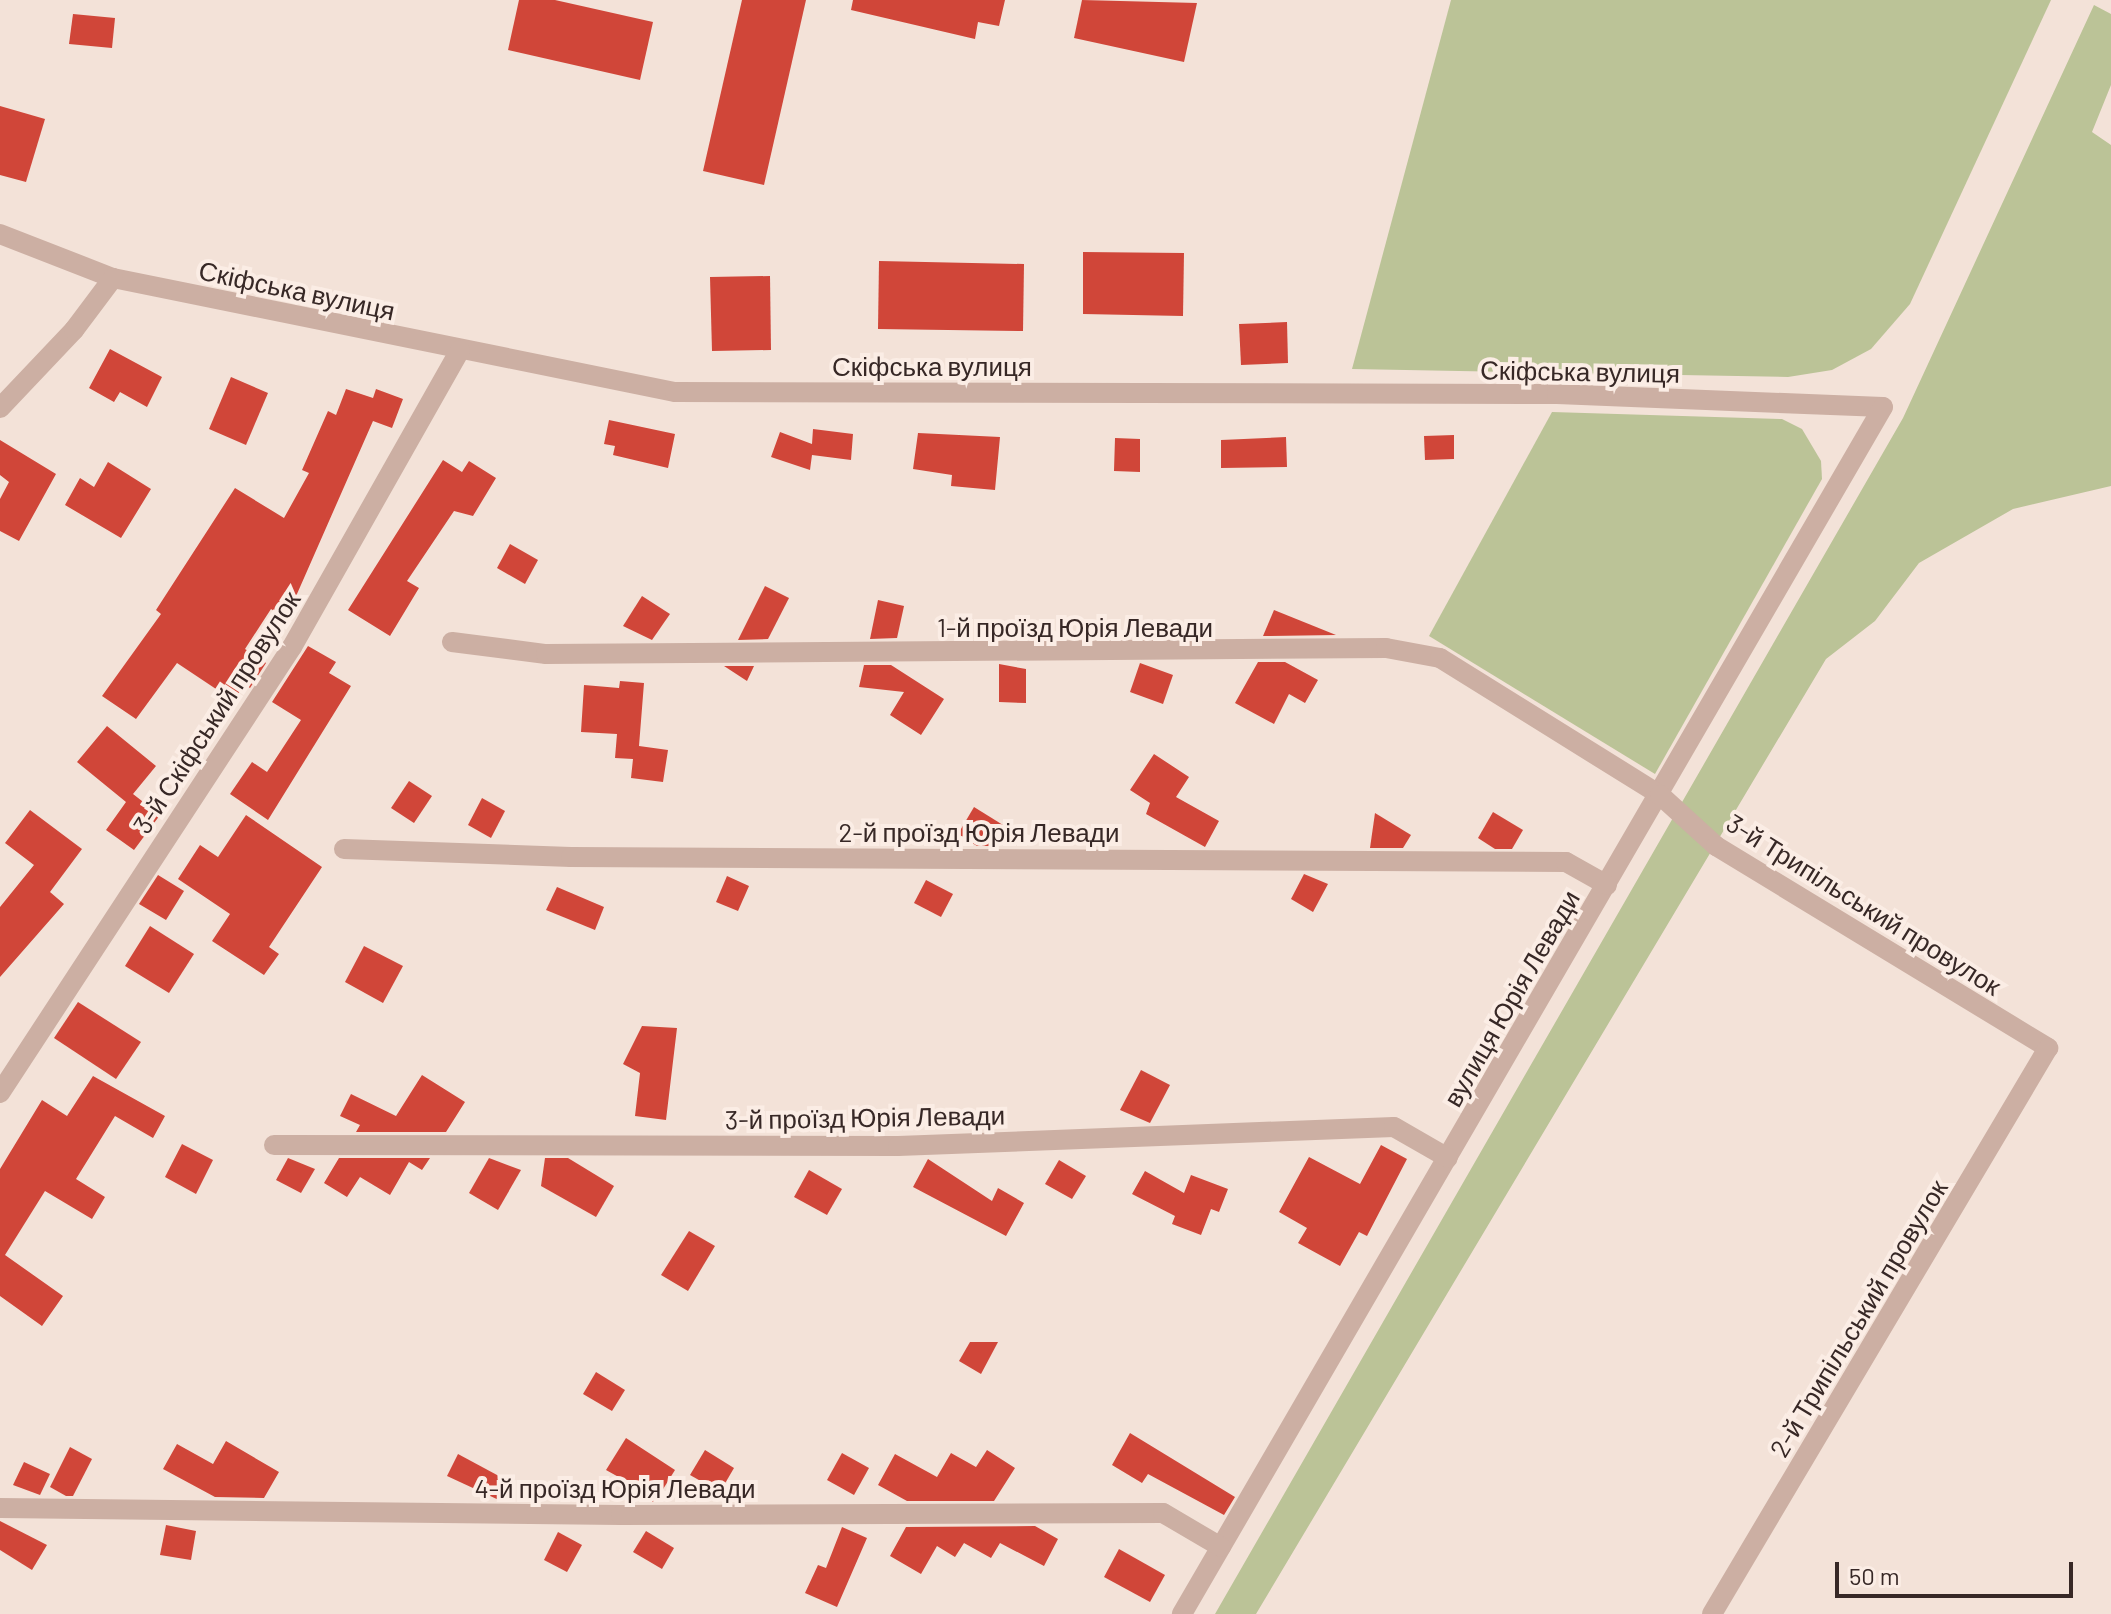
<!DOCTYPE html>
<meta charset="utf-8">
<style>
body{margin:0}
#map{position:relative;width:2111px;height:1614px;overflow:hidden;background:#f3e2d8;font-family:Barlow,sans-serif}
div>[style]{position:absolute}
.green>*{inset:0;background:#bbc397}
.building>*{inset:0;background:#d04639}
.street>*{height:20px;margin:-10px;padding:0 10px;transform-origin:10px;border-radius:10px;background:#ccafa3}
span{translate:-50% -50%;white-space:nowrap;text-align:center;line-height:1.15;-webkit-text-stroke:8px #fbede5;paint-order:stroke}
.street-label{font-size:26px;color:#372826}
.scale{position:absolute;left:1835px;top:1562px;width:238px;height:36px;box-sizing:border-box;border:4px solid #372826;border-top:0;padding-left:10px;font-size:24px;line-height:28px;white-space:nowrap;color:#372826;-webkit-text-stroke:6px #fbede5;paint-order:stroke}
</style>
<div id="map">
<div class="green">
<i style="clip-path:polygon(1451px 0,2051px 0,1910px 304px,1871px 349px,1832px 370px,1788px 377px,1352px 369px)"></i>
<i style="clip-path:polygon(2094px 5px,2111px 14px,2111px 85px,2092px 132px,2111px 145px,2111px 486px,2013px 509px,1919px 563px,1875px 621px,1826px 659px,1256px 1614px,1215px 1614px,1903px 418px)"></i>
<i style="clip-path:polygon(1552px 412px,1782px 419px,1802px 429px,1821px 461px,1822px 479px,1655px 774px,1429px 636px)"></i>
</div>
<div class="building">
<i style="clip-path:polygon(519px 0,555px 0,653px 22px,640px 80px,508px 50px)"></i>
<i style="clip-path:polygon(742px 0,806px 0,764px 185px,703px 171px)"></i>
<i style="clip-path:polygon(853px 0,1005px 0,999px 26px,978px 22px,975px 39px,851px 10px)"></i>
<i style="clip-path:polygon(1082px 0,1197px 3px,1184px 62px,1074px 38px)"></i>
<i style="clip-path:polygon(73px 14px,115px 18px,112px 48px,69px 44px)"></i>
<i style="clip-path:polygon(0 106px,45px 119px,26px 182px,0 175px)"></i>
<i style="clip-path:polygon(1083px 252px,1184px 253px,1183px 316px,1083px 314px)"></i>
<i style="clip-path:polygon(879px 261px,1024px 264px,1023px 331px,878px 329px)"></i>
<i style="clip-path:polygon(770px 276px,771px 350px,712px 351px,710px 277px)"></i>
<i style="clip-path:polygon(1287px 322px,1288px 363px,1241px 365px,1239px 324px)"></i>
<i style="clip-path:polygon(110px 349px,162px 377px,147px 407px,120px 392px,114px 402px,89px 388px)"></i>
<i style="clip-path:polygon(231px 377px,268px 393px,246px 445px,209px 429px)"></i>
<i style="clip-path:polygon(346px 389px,373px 398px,376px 389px,403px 399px,392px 428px,373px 421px,286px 619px,271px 609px,245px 649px,266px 663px,250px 688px,244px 684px,234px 701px,177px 663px,136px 719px,102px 696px,161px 614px,156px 610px,235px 488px,284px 518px,309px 473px,302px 470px,328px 411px,336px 415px)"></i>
<i style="clip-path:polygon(609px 420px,675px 434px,668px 468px,613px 455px,615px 446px,604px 444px)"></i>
<i style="clip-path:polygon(813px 429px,853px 434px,851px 460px,812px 455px,810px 470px,771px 457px,780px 432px,812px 444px)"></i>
<i style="clip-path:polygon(918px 433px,1000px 437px,995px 490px,951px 486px,952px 475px,913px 469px)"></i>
<i style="clip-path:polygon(1454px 435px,1454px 459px,1425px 460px,1424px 436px)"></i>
<i style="clip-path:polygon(1286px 437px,1287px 467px,1221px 468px,1221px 440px)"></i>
<i style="clip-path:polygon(1115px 438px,1140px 439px,1140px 472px,1114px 471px)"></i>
<i style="clip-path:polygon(0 440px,56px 474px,19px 541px,0 531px,0 499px,9px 482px,0 475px)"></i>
<i style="clip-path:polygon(443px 460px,462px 472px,469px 461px,496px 478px,473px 516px,454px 511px,407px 581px,419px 588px,390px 636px,348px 610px)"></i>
<i style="clip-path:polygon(108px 462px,151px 489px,121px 538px,65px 505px,80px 478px,94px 487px)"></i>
<i style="clip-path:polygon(510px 544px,538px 560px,525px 584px,497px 568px)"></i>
<i style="clip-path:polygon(765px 586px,789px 598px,768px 639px,738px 640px)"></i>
<i style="clip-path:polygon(642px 596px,670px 614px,652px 640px,623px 626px)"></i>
<i style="clip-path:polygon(878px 600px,904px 606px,897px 638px,870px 639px)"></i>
<i style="clip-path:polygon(1274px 610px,1336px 635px,1263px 636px)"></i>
<i style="clip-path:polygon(308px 646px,336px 662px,329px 673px,351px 686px,268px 820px,230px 794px,252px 762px,267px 772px,301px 720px,272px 702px)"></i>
<i style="clip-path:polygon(1258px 662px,1285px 662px,1318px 680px,1305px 703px,1289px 694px,1274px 724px,1235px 703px)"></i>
<i style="clip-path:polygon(1140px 663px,1173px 675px,1163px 704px,1130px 692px)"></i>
<i style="clip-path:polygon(999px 664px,1026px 669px,1026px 703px,999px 702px)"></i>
<i style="clip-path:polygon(864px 665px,891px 665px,944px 699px,921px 735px,890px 715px,904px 692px,859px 687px)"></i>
<i style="clip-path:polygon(724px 666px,754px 666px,747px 681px)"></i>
<i style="clip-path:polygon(620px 681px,644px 683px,639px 746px,668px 750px,663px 782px,631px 778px,633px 759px,615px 758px,617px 734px,581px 732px,584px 685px,619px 688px)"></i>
<i style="clip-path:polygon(107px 726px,156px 766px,133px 794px,160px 815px,134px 850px,106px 830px,126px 802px,77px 762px)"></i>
<i style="clip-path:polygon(1154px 754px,1189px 777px,1176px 797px,1219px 821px,1205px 847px,1146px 814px,1150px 803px,1130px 790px)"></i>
<i style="clip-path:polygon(409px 781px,432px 796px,414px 823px,391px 808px)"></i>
<i style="clip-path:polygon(482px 798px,505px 811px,491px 838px,468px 825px)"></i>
<i style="clip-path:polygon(974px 807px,1003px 825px,990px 846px,977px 846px,958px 834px)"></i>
<i style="clip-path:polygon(30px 810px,82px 849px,50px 892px,64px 904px,0 977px,0 907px,34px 865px,5px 843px)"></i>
<i style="clip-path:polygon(1493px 812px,1523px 830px,1512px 849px,1495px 849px,1478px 838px)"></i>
<i style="clip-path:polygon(1375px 813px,1411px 835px,1403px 848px,1370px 848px)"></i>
<i style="clip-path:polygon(246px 815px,322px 867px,269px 947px,279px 954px,264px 975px,212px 941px,230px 914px,178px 879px,200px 845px,218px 857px)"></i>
<i style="clip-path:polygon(1304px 874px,1328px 884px,1313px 912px,1291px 899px)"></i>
<i style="clip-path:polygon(158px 875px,184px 891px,166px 920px,139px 904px)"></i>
<i style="clip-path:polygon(727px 876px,749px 886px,738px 911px,716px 902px)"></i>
<i style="clip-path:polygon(926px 880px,953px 894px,941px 917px,914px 903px)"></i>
<i style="clip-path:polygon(557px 887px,604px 907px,595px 930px,546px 910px)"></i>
<i style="clip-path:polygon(150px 926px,194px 954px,169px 993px,125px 966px)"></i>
<i style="clip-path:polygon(364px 946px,403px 966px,383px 1003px,345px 982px)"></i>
<i style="clip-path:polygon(78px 1002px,141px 1042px,116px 1079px,54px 1038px)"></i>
<i style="clip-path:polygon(642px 1026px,677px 1028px,666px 1120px,635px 1116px,640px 1073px,623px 1064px)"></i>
<i style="clip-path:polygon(1141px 1070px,1170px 1085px,1150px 1123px,1120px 1110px)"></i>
<i style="clip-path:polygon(422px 1075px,465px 1102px,446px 1132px,356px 1132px,360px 1125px,340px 1116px,351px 1094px,396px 1116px)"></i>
<i style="clip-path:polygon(93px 1076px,165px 1116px,153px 1138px,115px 1116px,76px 1179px,105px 1197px,92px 1219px,45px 1191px,5px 1255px,63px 1296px,42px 1326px,0 1296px,0 1169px,42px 1100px,67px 1116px)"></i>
<i style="clip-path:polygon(182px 1144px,213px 1160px,196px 1194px,165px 1177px)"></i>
<i style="clip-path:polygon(1381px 1145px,1407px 1159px,1367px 1236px,1359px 1232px,1340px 1266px,1298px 1243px,1307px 1228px,1279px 1212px,1309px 1157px,1360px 1184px)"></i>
<i style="clip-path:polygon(288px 1158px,315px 1169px,301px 1193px,276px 1180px)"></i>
<i style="clip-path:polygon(339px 1158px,430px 1158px,422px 1170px,409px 1162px,390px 1195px,360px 1177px,347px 1197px,324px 1183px)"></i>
<i style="clip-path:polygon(489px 1158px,521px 1170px,498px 1210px,469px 1193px)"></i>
<i style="clip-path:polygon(545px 1158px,568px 1158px,614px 1186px,596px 1217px,541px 1186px)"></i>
<i style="clip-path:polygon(928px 1159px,992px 1201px,998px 1188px,1024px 1203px,1006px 1236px,913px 1187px)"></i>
<i style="clip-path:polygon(1059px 1160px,1086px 1176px,1072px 1199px,1045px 1184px)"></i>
<i style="clip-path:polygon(809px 1170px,842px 1189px,827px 1215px,794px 1197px)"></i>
<i style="clip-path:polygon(1145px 1171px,1184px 1193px,1191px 1175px,1228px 1189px,1219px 1212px,1211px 1209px,1201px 1235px,1172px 1224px,1175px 1216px,1132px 1194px)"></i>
<i style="clip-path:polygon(689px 1231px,715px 1246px,688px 1291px,661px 1275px)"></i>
<i style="clip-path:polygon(970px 1342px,998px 1342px,981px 1374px,959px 1361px)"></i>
<i style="clip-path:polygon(596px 1372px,625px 1390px,612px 1411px,583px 1394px)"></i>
<i style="clip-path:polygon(1130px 1433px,1235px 1497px,1224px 1515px,1148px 1474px,1142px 1483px,1112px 1465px)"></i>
<i style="clip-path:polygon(626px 1438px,675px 1470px,655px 1502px,642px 1502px,619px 1488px,624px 1480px,606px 1470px)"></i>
<i style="clip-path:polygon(226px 1441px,279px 1472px,264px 1498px,215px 1497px,163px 1469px,177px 1444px,213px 1464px)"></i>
<i style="clip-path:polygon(70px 1447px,92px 1459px,73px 1496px,66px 1496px,50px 1487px)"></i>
<i style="clip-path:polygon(705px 1450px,734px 1468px,720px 1492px,690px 1475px)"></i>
<i style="clip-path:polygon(987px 1450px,1015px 1468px,994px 1501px,907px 1501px,878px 1485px,895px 1454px,937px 1477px,951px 1453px,976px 1467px)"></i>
<i style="clip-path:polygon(842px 1453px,869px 1468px,854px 1495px,827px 1480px)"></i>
<i style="clip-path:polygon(458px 1454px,510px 1482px,501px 1501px,447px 1476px)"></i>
<i style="clip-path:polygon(24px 1462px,50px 1474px,40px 1495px,13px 1485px)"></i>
<i style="clip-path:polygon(0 1521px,47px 1545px,32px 1570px,0 1550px)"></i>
<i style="clip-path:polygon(166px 1525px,196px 1531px,191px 1560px,160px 1555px)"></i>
<i style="clip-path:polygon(1035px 1526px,1058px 1539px,1044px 1566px,1000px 1543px,991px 1558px,964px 1543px,955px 1557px,937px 1546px,921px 1574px,890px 1556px,906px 1527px)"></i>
<i style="clip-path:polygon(842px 1527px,867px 1538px,837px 1607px,805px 1593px,818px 1565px,826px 1568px)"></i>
<i style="clip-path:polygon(646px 1531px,674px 1548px,662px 1569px,633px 1552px)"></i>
<i style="clip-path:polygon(558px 1532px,582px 1545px,567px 1572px,544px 1560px)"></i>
<i style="clip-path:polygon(1119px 1549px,1165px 1575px,1150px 1602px,1104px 1577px)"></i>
</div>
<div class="street">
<i style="left:0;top:234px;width:121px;rotate:21.3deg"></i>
<i style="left:113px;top:278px;width:573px;rotate:11.47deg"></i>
<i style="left:675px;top:392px;width:882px;rotate:0.13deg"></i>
<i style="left:1557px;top:394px;width:326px;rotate:2.3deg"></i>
<i style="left:1883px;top:407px;width:1396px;rotate:120.15deg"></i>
<i style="left:0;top:408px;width:108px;rotate:-46.5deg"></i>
<i style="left:74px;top:330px;width:65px;rotate:-53.1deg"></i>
<i style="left:452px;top:642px;width:95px;rotate:7.3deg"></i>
<i style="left:546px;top:654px;width:840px;rotate:-0.41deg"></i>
<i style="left:1386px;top:648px;width:55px;rotate:10.5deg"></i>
<i style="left:1440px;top:658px;width:259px;rotate:31.9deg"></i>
<i style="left:1660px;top:795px;width:76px;rotate:42.3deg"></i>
<i style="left:1716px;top:846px;width:389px;rotate:31.3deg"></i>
<i style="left:2048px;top:1048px;width:658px;rotate:120.7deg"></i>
<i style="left:344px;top:849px;width:227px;rotate:2deg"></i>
<i style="left:571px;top:857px;width:995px;rotate:0.29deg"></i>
<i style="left:1566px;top:862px;width:47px;rotate:29.3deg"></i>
<i style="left:0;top:1093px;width:533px;rotate:-56.79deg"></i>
<i style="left:292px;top:647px;width:341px;rotate:-60.5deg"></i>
<i style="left:274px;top:1145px;width:624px;rotate:0.09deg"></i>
<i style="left:898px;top:1146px;width:496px;rotate:-2.2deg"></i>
<i style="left:1394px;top:1127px;width:62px;rotate:29.9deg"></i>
<i style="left:0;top:1508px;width:621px;rotate:0.65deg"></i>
<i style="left:621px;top:1515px;width:542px;rotate:-0.21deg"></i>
<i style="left:1163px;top:1513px;width:67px;rotate:30.4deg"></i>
</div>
<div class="street-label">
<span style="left:297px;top:290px;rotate:12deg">Скіфська вулиця</span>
<span style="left:932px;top:366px">Скіфська вулиця</span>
<span style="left:1580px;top:371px;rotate:1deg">Скіфська вулиця</span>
<span style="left:1075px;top:627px">1-й проїзд Юрія Левади</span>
<span style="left:216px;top:712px;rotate:-57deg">3-й Скіфський провулок</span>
<span style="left:979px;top:832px">2-й проїзд Юрія Левади</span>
<span style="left:1864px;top:904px;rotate:32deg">3-й Трипільський провулок</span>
<span style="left:1511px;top:998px;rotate:-60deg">вулиця Юрія Левади</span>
<span style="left:865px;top:1117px;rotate:-1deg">3-й проїзд Юрія Левади</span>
<span style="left:1858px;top:1318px;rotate:-59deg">2-й Трипільський провулок</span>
<span style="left:615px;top:1488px">4-й проїзд Юрія Левади</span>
</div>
<div class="scale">50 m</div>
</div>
